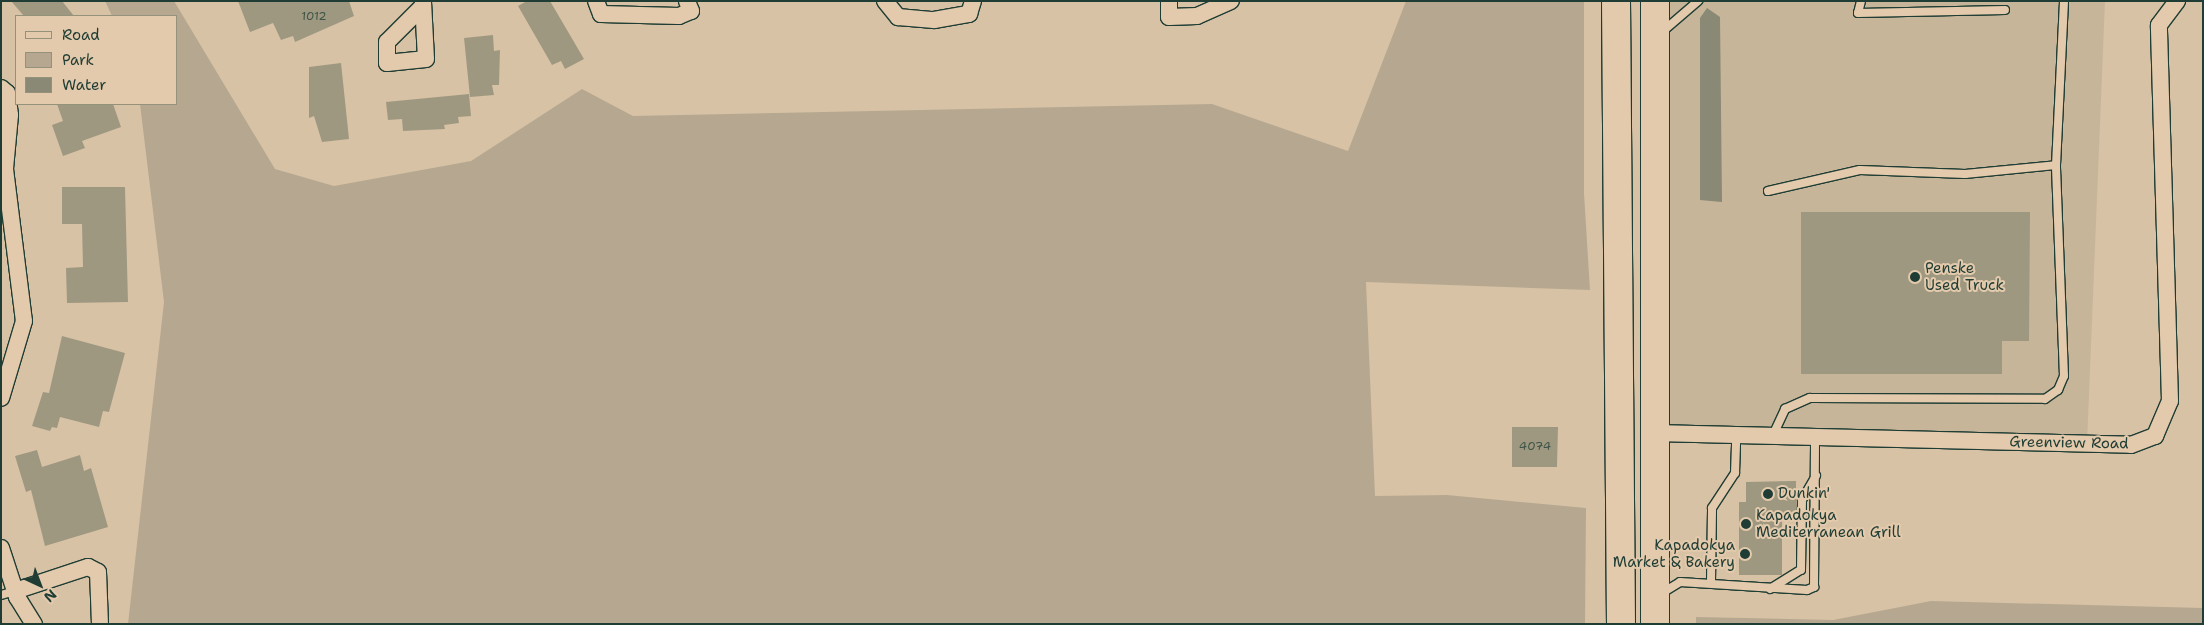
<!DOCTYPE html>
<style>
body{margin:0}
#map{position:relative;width:2204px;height:625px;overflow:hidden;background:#d8c2a5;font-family:"Shantell Sans",sans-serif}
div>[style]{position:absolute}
.built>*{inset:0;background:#c7b59a}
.green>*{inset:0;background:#b6a890}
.water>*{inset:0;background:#898975}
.building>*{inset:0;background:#9f9881}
.roads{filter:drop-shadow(1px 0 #1f3d34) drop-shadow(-1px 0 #1f3d34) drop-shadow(0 1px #1f3d34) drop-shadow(0 -1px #1f3d34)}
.lane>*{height:8px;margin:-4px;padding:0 4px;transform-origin:4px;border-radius:4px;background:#e4caac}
.street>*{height:16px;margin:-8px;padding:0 8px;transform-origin:8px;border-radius:8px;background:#e4caac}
.highway>*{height:28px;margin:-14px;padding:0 14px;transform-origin:14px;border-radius:14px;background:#e4caac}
.dots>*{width:14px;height:14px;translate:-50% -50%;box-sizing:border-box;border:2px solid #e4caac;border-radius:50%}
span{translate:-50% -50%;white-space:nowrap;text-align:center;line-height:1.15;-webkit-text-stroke:4px #e4caac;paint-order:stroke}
.number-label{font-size:12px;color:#3f5447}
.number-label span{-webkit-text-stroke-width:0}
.poi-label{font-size:15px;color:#1f3d34}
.left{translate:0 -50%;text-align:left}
.right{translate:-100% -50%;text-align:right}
.street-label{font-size:15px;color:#1f3d34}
.frame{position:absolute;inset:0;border:2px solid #1f3d34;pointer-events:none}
.legend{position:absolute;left:15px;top:15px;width:162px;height:90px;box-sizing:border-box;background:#e4caac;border:1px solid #95927c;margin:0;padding:6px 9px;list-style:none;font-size:15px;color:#1f3d34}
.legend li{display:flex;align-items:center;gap:10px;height:25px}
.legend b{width:25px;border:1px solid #95927c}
.north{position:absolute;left:15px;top:560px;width:50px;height:50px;-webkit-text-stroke:4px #e4caac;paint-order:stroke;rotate:137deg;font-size:14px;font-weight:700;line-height:20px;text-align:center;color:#1f3d34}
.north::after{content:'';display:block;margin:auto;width:18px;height:22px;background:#1f3d34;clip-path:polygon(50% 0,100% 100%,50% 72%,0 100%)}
</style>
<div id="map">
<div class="built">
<i style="clip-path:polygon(1655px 1px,2105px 1px,2087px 444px,1655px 433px)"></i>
</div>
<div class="green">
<i style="clip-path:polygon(105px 1px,174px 1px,275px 169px,334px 186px,471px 161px,582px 89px,633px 116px,1212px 104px,1348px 151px,1406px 1px,1584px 1px,1584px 193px,1590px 290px,1366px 282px,1375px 496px,1447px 495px,1586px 508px,1585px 624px,128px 624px,164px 302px,140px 104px,176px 104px,176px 16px,112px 16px)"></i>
<i style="clip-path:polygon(1931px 601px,2203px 608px,2203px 624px,1696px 624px,1696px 617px,1833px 620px)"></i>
</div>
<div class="water">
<i style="clip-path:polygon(1707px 8px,1720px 17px,1722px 202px,1700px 200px,1700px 18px)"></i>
</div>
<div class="building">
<i style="clip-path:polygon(11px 1px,62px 1px,74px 16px,24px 16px)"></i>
<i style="clip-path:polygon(238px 1px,349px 1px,354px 16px,295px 42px,293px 36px,281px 40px,273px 23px,250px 32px)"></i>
<i style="clip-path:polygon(527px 1px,550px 1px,584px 59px,565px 69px,561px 61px,552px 65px,518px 6px)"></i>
<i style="clip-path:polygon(493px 35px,494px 51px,500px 50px,499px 85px,492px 85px,494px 95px,470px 97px,464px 38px)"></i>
<i style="clip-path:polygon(341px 63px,349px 139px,322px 142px,314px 116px,309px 118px,309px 67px)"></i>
<i style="clip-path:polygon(469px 94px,471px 116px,458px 117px,459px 123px,444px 125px,445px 129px,403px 131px,402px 119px,388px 120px,386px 102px)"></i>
<i style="clip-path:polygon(57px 104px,113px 104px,121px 127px,82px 141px,85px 148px,63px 156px,52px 125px,63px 121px)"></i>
<i style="clip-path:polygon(62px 187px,125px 187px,128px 302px,67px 303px,66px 268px,83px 267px,82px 224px,62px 224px)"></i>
<i style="clip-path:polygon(1801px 212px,2030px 212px,2029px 341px,2002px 341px,2002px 374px,1801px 374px)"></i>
<i style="clip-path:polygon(62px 336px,125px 353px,109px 412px,103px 411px,99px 427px,60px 417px,57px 428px,52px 427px,50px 431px,32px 426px,43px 392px,49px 393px)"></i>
<i style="clip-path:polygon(1512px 427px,1558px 427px,1557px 467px,1512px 467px)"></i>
<i style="clip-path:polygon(37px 450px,42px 467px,80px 455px,84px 471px,91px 468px,108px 527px,45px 546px,31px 490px,26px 492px,15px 456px)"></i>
<i style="clip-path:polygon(1796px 481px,1796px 515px,1782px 515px,1782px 575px,1739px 575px,1739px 502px,1746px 502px,1746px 482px)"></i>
</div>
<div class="roads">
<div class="lane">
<i style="left:1861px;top:1px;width:12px;rotate:104deg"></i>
<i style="left:1858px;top:13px;width:147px;rotate:-1.2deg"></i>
<i style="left:1662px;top:32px;width:48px;rotate:-40.7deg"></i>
<i style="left:1768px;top:191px;width:94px;rotate:-12.9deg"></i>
<i style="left:1860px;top:170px;width:105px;rotate:2.2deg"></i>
<i style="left:1965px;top:174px;width:91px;rotate:-5.6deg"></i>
<i style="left:1773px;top:435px;width:29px;rotate:-65deg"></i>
<i style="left:1785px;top:409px;width:27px;rotate:-24deg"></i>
<i style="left:1810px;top:398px;width:235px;rotate:0.2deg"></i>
<i style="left:2045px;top:399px;width:16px;rotate:-35deg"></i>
<i style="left:2058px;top:390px;width:15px;rotate:-67deg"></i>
<i style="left:2064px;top:376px;width:211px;rotate:-92.2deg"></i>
<i style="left:2056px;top:165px;width:164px;rotate:-87.2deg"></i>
<i style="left:1711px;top:582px;width:74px;rotate:-89.2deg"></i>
<i style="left:1712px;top:508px;width:42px;rotate:-56.7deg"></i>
<i style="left:1735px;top:473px;width:38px;rotate:-88deg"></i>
<i style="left:1770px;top:589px;width:36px;rotate:-32deg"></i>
<i style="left:1801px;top:570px;width:70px;rotate:-89.2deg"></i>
<i style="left:1802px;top:500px;width:28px;rotate:-60deg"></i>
<i style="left:1662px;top:593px;width:21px;rotate:-31deg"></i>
<i style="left:1680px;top:582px;width:127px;rotate:3.6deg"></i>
<i style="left:1807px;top:590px;width:8px;rotate:-23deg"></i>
<i style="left:1814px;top:587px;width:150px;rotate:-89.6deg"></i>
<i style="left:1px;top:595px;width:15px;rotate:-16deg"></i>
</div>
<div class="street">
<i style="left:596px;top:1px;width:14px;rotate:69deg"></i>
<i style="left:601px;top:14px;width:78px;rotate:1.5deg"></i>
<i style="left:679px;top:16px;width:13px;rotate:-23deg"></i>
<i style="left:691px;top:11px;width:11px;rotate:-112deg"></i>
<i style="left:885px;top:1px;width:21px;rotate:51deg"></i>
<i style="left:898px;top:17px;width:36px;rotate:5deg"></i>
<i style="left:934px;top:20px;width:36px;rotate:-10deg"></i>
<i style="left:969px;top:14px;width:14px;rotate:-73deg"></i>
<i style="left:1169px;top:1px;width:16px;rotate:90deg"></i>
<i style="left:1169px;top:17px;width:28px;rotate:-2deg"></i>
<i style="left:1197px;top:16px;width:37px;rotate:-24deg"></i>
<i style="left:422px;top:7px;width:49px;rotate:135deg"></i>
<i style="left:387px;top:42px;width:21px;rotate:90deg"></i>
<i style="left:387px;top:63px;width:39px;rotate:-6deg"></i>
<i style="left:426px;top:59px;width:58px;rotate:-93deg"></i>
<i style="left:1px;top:88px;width:8px;rotate:40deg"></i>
<i style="left:7px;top:93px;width:22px;rotate:82deg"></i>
<i style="left:10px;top:115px;width:54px;rotate:95.3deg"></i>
<i style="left:5px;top:169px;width:153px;rotate:82.9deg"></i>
<i style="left:24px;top:321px;width:80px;rotate:106.6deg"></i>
<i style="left:1655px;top:433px;width:476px;rotate:1.4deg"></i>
<i style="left:2131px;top:445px;width:26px;rotate:-21deg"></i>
<i style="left:2155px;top:436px;width:38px;rotate:-67deg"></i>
<i style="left:2170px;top:401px;width:376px;rotate:-91.7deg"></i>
<i style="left:2159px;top:25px;width:30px;rotate:-53deg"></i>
<i style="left:1px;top:548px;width:52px;rotate:71.9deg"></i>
<i style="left:17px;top:597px;width:32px;rotate:58deg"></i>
<i style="left:15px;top:591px;width:77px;rotate:-18.2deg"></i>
<i style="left:88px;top:567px;width:11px;rotate:27deg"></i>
<i style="left:98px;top:572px;width:52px;rotate:87.8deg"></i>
</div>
<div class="highway">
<i style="left:1616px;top:1px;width:623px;rotate:89.54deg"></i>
<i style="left:1655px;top:1px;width:623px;rotate:90deg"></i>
</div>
</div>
<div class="dots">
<i style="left:1915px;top:277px;background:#1f3d34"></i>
<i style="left:1768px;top:494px;background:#1f3d34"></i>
<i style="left:1746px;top:524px;background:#1f3d34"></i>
<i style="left:1745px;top:554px;background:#1f3d34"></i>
</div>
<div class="number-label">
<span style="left:314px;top:17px">1012</span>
<span style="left:1535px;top:447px">4074</span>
</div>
<div class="poi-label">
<span class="left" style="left:1925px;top:277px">Penske<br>Used Truck</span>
<span class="left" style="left:1778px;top:494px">Dunkin'</span>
<span class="left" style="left:1756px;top:524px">Kapadokya<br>Mediterranean Grill</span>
<span class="right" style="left:1735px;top:554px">Kapadokya<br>Market &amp; Bakery</span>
</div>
<div class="street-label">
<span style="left:2069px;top:443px;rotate:1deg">Greenview Road</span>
</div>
<div class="frame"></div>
<ul class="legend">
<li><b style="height:6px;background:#e4caac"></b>Road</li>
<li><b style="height:14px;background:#b6a890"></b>Park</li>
<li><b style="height:14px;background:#898975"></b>Water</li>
</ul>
<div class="north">N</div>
</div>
